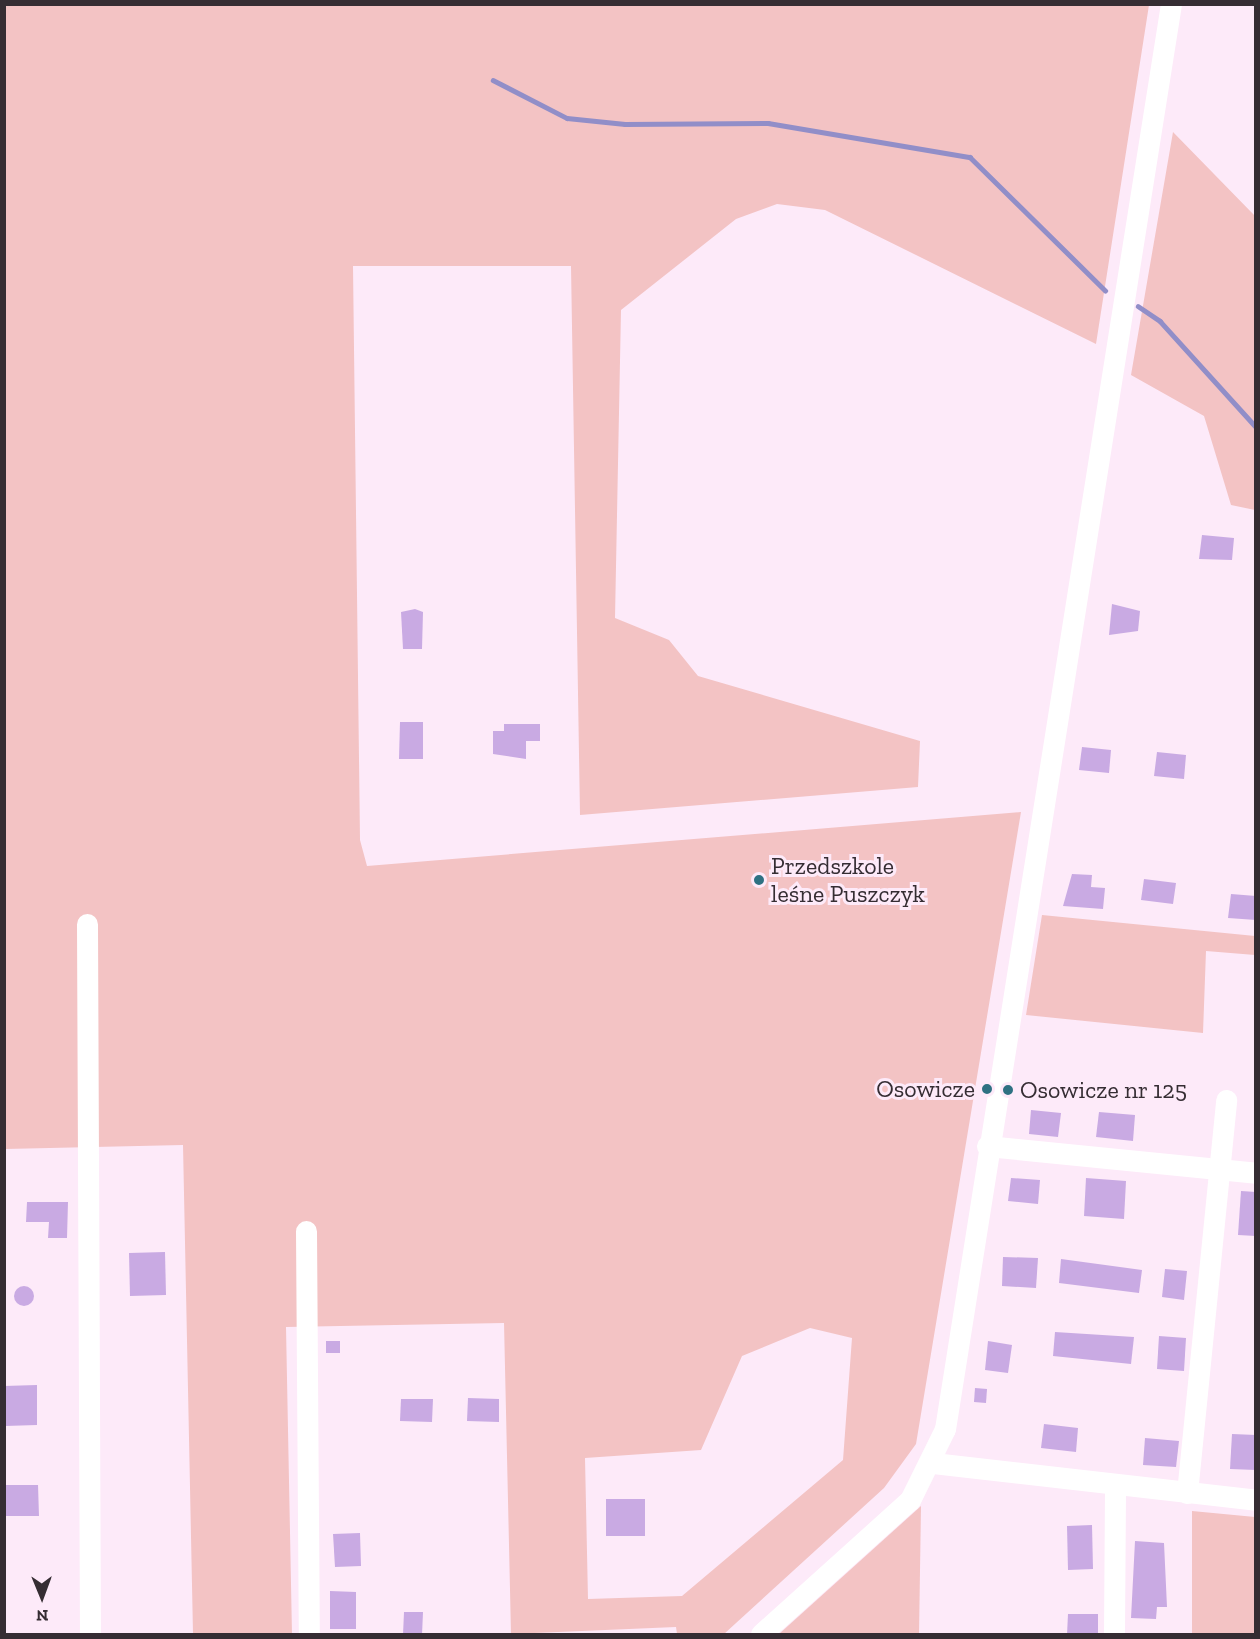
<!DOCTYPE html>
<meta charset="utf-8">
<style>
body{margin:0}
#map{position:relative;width:1260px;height:1639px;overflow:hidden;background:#fdeaf9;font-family:"Zilla Slab",serif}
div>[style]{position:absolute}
.green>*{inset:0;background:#f3c3c4}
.stream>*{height:4.5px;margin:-2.25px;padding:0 2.25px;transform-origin:2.25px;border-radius:2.25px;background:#918ec8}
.building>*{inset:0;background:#c9aae3}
.round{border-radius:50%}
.minor>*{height:21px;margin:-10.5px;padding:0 10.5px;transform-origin:10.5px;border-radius:10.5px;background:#fff}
.dots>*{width:16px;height:16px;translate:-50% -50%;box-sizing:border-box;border:3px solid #fdeaf9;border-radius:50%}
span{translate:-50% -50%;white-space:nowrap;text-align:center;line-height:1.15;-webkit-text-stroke:6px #fdeaf9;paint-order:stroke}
.poi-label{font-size:24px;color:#352d33}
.left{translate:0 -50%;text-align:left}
.right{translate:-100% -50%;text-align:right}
.frame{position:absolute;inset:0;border:6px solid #352d33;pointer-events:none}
.north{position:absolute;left:12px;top:1567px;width:60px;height:60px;-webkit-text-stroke:4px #fdeaf9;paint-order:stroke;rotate:179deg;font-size:16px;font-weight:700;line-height:24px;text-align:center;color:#352d33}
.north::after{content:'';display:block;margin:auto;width:21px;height:27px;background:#352d33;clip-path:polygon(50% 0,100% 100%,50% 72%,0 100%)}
</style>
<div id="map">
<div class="green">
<i style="clip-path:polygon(evenodd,4px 5px,1149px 5px,1096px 344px,825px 210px,777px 204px,736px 219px,621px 310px,615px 618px,669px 640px,698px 676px,920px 741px,918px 787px,580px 815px,571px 266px,353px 266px,360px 840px,367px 866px,1021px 812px,916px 1444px,884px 1488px,724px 1634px,677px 1634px,676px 1627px,511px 1634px,504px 1323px,286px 1327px,292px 1634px,193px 1634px,183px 1145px,5px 1149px,4px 5px,810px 1328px,852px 1338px,843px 1460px,682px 1596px,588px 1599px,585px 1458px,701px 1450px,742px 1356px,810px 1328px)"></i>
<i style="clip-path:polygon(1173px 132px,1255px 216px,1255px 510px,1231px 505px,1204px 416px,1131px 375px)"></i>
<i style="clip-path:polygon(1042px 915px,1255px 936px,1255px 955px,1206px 951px,1203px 1033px,1026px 1015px)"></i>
<i style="clip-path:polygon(921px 1506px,919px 1634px,779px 1634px)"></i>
<i style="clip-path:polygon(1192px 1511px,1255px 1517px,1255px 1634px,1192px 1634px)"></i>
</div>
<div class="stream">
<i style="left:493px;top:80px;width:83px;rotate:27.2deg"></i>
<i style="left:567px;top:118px;width:58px;rotate:5.9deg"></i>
<i style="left:625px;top:124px;width:143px;rotate:-0.4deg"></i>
<i style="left:768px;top:123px;width:205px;rotate:9.6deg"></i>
<i style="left:970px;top:157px;width:190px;rotate:44.6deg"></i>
<i style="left:1138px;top:306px;width:27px;rotate:34deg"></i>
<i style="left:1160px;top:321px;width:143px;rotate:47.8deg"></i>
</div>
<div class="building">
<i style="clip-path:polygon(1202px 535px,1234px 538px,1232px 560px,1199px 559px)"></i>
<i style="clip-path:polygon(1112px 604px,1140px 611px,1138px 631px,1109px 635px)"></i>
<i style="clip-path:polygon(415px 609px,423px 612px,422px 649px,403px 649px,401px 612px)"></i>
<i style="clip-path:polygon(400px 722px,423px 722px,423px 759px,399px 759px)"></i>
<i style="clip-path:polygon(504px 724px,540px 724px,540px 741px,526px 741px,526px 759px,493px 754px,493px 731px,504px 731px)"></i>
<i style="clip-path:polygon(1082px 747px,1111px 750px,1109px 773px,1079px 770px)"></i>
<i style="clip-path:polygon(1157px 752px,1186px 755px,1184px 779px,1154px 776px)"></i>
<i style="clip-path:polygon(1072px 874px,1092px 875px,1091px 887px,1105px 888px,1103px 909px,1063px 906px)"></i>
<i style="clip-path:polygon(1144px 879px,1176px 883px,1173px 904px,1141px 900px)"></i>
<i style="clip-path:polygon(1231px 894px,1256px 896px,1256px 920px,1228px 918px)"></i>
<i style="clip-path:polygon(1031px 1110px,1061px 1113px,1058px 1137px,1029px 1134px)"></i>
<i style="clip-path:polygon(1099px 1112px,1135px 1115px,1133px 1141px,1096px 1137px)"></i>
<i style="clip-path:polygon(1011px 1178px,1040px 1180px,1038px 1204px,1008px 1201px)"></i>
<i style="clip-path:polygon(1086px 1178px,1126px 1181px,1124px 1219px,1084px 1216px)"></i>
<i style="clip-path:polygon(1241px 1191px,1256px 1192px,1256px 1236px,1238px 1235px)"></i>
<i style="clip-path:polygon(27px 1202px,68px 1202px,67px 1238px,48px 1238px,49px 1222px,26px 1222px)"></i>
<i style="clip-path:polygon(165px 1252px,166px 1295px,130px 1296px,129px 1253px)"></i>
<i style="clip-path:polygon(1003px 1257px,1038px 1258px,1036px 1288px,1002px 1286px)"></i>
<i style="clip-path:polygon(1061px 1259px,1142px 1270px,1139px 1293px,1059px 1283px)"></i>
<i style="clip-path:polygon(1165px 1269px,1187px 1271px,1184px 1300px,1162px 1297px)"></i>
<i class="round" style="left:14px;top:1286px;width:20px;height:20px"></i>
<i style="clip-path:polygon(1055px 1332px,1134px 1337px,1131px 1364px,1053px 1356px)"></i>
<i style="clip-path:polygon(1159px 1336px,1186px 1338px,1184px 1371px,1157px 1369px)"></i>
<i style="clip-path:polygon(326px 1341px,340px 1341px,340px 1353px,326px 1353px)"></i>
<i style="clip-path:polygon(988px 1341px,1012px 1345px,1008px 1373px,985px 1370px)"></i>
<i style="clip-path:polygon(37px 1385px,37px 1425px,5px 1426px,4px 1386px)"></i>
<i style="clip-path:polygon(975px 1388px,987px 1389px,986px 1403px,974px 1402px)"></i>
<i style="clip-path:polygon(468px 1398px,499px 1399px,499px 1422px,467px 1421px)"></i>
<i style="clip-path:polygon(401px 1399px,433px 1399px,432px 1422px,400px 1421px)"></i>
<i style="clip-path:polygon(1044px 1424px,1078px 1428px,1076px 1452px,1041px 1448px)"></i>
<i style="clip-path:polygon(1232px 1434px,1256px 1435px,1256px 1470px,1230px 1469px)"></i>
<i style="clip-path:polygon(1145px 1438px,1179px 1441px,1176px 1467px,1143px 1465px)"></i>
<i style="clip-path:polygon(5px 1485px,38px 1485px,39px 1516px,6px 1516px)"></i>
<i style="clip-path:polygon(606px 1499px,645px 1499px,645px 1536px,606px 1536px)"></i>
<i style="clip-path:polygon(1092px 1525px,1093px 1569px,1068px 1570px,1067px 1526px)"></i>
<i style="clip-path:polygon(360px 1533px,361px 1566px,335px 1567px,333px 1534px)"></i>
<i style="clip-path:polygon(1135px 1541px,1164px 1543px,1167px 1607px,1157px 1607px,1156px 1619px,1131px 1618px)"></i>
<i style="clip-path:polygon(330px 1591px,356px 1592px,356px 1629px,330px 1629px)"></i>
<i style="clip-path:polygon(404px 1612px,423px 1612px,422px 1635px,403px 1635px)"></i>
<i style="clip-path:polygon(1068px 1614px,1098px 1614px,1098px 1635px,1067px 1635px)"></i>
</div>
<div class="minor">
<i style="left:87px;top:924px;width:710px;rotate:89.76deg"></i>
<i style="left:987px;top:1146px;width:270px;rotate:5.7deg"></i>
<i style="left:306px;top:1231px;width:403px;rotate:89.6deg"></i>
<i style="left:933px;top:1463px;width:325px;rotate:6.5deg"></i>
<i style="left:1187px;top:1493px;width:395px;rotate:-84.3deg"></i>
<i style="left:761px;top:1634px;width:200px;rotate:-42deg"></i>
<i style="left:910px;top:1500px;width:79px;rotate:-63.8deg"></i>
<i style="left:945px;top:1429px;width:1443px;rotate:-80.99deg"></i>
<i style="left:1114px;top:1634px;width:148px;rotate:-89.6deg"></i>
</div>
<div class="dots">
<i style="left:759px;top:880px;background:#2e7182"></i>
<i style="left:987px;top:1089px;background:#2e7182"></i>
<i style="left:1008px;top:1090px;background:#2e7182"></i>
</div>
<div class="poi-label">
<span class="left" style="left:771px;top:880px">Przedszkole<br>leśne Puszczyk</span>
<span class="right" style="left:975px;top:1089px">Osowicze</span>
<span class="left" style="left:1020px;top:1090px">Osowicze nr 125</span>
</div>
<div class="frame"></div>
<div class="north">N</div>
</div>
